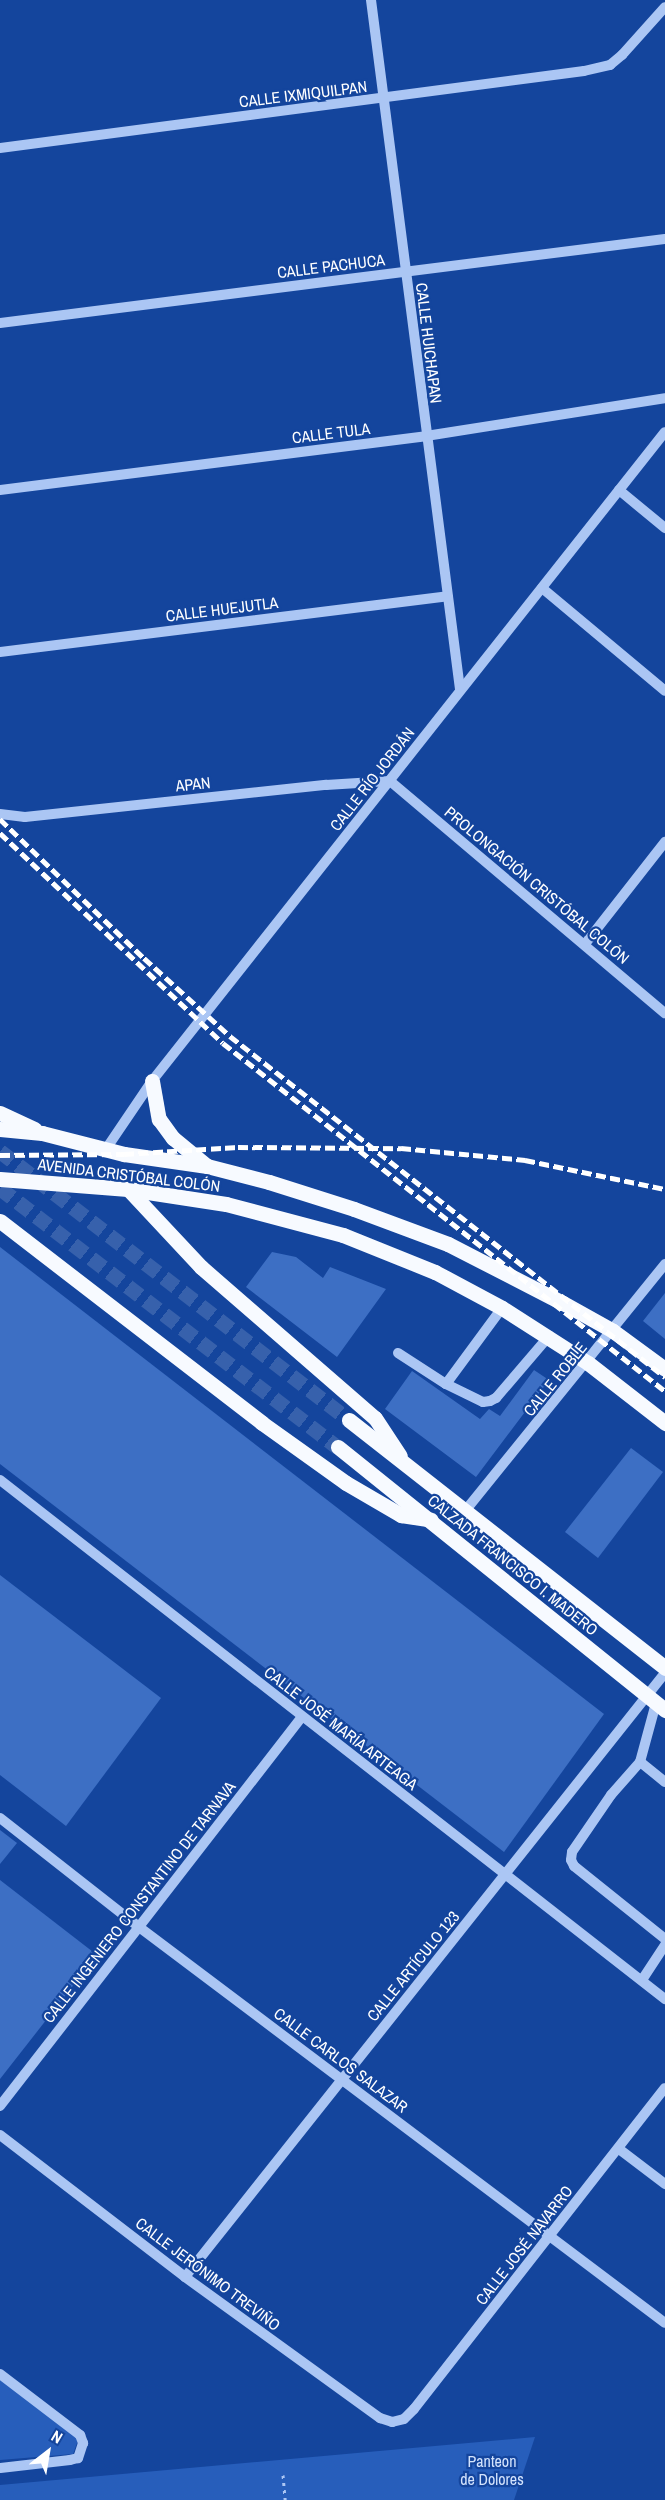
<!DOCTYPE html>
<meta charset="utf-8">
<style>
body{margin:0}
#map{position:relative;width:665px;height:2500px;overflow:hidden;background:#14459d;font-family:"Archivo Narrow",sans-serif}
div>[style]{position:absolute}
.green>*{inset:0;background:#275ebb}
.building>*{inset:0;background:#3d6fc4}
.major-tunnel>*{height:15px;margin-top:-7.5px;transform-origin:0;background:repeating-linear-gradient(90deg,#3761ac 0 15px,transparent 0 23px)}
.path>*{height:3px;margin-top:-1.5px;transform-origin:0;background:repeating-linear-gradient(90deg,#abc6f4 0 3px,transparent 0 7.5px)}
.minor>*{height:10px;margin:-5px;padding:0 5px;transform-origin:5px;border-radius:5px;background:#abc6f4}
.major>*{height:15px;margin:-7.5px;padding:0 7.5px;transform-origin:7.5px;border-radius:7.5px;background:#f7faff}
.rail>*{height:4.5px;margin-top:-2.25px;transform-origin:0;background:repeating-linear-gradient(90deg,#fff 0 10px,transparent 0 14.5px)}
span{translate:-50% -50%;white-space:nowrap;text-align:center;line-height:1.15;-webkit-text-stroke:4.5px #14459d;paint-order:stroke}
.street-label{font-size:16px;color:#fff}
.park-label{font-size:16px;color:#d3e3fd}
.north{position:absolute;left:18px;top:2422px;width:60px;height:60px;-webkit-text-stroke:4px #14459d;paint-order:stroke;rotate:31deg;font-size:16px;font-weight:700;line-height:24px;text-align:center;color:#fff}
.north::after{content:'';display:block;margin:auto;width:21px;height:27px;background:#fff;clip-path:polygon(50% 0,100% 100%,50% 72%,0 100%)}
</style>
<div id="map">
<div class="green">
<i style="clip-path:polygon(0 2374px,80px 2435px,73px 2454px,0 2460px)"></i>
<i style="clip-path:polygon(535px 2437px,514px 2500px,0 2500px,0 2485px)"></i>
</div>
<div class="building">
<i style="clip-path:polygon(0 1247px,604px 1714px,504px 1852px,0 1464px)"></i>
<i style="clip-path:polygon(272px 1252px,296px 1257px,323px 1278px,330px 1267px,386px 1289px,337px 1357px,246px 1287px)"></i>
<i style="clip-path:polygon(665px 1293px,665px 1339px,643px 1321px)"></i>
<i style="clip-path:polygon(534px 1370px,549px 1380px,476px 1477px,385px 1409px,412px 1371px,480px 1419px,489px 1409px,500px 1416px)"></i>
<i style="clip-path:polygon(631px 1448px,663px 1472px,598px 1558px,565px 1532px)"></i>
<i style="clip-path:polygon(0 1575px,161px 1698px,66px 1826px,0 1775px)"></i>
<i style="clip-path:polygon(0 1830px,17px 1843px,0 1864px)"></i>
<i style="clip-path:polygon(0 1880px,97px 1955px,0 2079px)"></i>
</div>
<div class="major-tunnel">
<i style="left:0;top:1151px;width:441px;rotate:37.6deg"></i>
<i style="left:0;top:1188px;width:426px;rotate:37.5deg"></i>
</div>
<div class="path">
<i style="left:283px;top:2475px;width:25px;rotate:85deg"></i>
</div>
<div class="minor">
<i style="left:371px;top:0;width:695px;rotate:82.64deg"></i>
<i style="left:0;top:148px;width:589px;rotate:-7.51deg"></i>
<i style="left:584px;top:71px;width:27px;rotate:-13deg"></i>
<i style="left:610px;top:65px;width:16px;rotate:-40deg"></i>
<i style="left:622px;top:55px;width:64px;rotate:-48.1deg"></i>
<i style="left:0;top:323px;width:670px;rotate:-7.2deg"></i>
<i style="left:0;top:490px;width:429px;rotate:-7.2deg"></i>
<i style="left:426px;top:436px;width:242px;rotate:-9deg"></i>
<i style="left:619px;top:490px;width:60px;rotate:39.6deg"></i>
<i style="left:542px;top:588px;width:160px;rotate:39.9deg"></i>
<i style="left:0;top:652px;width:451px;rotate:-7.1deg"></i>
<i style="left:0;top:814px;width:25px;rotate:7deg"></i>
<i style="left:25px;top:817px;width:303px;rotate:-6.1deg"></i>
<i style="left:326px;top:785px;width:64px;rotate:-3.6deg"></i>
<i style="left:390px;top:781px;width:360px;rotate:40.2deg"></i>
<i style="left:585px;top:944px;width:130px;rotate:-51.9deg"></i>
<i style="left:106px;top:1149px;width:82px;rotate:-55.9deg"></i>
<i style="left:152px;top:1081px;width:827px;rotate:-51.68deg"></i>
<i style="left:398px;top:1353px;width:57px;rotate:32.9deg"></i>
<i style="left:446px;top:1384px;width:41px;rotate:25.9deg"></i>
<i style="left:483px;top:1402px;width:7px;rotate:-8deg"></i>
<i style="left:490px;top:1401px;width:7px;rotate:-27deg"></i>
<i style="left:496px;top:1398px;width:82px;rotate:-49.5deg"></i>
<i style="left:446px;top:1384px;width:94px;rotate:-53.6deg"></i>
<i style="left:0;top:1480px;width:844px;rotate:37.97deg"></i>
<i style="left:465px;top:1511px;width:318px;rotate:-51deg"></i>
<i style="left:640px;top:1762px;width:61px;rotate:-74.8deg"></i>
<i style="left:665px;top:1782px;width:32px;rotate:-141deg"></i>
<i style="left:640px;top:1762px;width:44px;rotate:131.3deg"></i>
<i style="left:611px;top:1795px;width:69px;rotate:124.4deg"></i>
<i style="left:572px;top:1852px;width:8px;rotate:97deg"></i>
<i style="left:571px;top:1860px;width:7px;rotate:63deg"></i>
<i style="left:574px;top:1866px;width:117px;rotate:38.7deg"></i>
<i style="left:0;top:1818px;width:177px;rotate:38.1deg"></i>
<i style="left:139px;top:1927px;width:658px;rotate:36.97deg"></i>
<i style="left:642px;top:1980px;width:42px;rotate:-56.7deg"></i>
<i style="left:0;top:2106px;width:492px;rotate:-52.2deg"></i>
<i style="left:0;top:2135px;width:233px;rotate:37.5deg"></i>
<i style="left:185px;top:2277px;width:241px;rotate:35.9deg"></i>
<i style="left:380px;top:2418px;width:13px;rotate:18deg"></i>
<i style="left:392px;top:2422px;width:12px;rotate:-14deg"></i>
<i style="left:404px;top:2419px;width:14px;rotate:-45deg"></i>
<i style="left:414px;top:2409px;width:407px;rotate:-52deg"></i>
<i style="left:619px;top:2149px;width:58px;rotate:37.3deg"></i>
<i style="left:185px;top:2277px;width:772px;rotate:-51.53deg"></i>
<i style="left:0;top:2374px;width:101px;rotate:37.3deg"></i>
<i style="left:80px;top:2435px;width:9px;rotate:69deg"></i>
<i style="left:83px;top:2443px;width:16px;rotate:108deg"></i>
<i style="left:78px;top:2458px;width:8px;rotate:166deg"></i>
<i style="left:70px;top:2460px;width:70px;rotate:173.5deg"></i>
</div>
<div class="major">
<i style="left:152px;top:1081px;width:39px;rotate:80deg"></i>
<i style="left:159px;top:1119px;width:24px;rotate:54deg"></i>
<i style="left:173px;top:1138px;width:44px;rotate:39.5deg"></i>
<i style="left:0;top:1113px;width:38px;rotate:25deg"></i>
<i style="left:0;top:1129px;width:42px;rotate:5.4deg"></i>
<i style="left:42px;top:1133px;width:85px;rotate:14.4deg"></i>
<i style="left:124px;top:1154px;width:84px;rotate:8.2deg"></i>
<i style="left:207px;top:1166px;width:64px;rotate:14.5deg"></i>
<i style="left:269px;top:1182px;width:89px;rotate:17.6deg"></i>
<i style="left:354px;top:1209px;width:100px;rotate:20.4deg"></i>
<i style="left:448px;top:1244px;width:129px;rotate:27.2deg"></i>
<i style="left:563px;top:1303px;width:57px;rotate:29.2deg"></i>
<i style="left:613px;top:1331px;width:64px;rotate:36.2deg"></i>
<i style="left:0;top:1179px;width:128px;rotate:4.5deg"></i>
<i style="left:128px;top:1189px;width:99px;rotate:8.7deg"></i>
<i style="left:226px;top:1204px;width:121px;rotate:14.8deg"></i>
<i style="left:343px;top:1235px;width:99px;rotate:21.9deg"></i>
<i style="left:435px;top:1272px;width:76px;rotate:28.2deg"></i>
<i style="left:502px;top:1308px;width:102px;rotate:32.6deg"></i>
<i style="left:588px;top:1363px;width:98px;rotate:37.9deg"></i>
<i style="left:128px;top:1189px;width:107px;rotate:46.9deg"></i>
<i style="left:201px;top:1267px;width:230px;rotate:41deg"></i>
<i style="left:375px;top:1418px;width:45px;rotate:56.7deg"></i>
<i style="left:0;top:1221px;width:331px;rotate:37.6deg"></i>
<i style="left:262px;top:1423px;width:103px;rotate:35.5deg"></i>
<i style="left:346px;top:1483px;width:64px;rotate:30.2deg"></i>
<i style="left:401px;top:1515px;width:30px;rotate:9deg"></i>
<i style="left:349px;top:1420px;width:402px;rotate:38.1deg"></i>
<i style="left:338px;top:1447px;width:420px;rotate:38.8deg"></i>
</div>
<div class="rail">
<i style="left:0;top:819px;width:200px;rotate:44deg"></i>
<i style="left:144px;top:958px;width:116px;rotate:42.2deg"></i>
<i style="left:230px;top:1036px;width:553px;rotate:38.09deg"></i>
<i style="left:0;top:833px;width:306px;rotate:43.3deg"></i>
<i style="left:223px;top:1043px;width:563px;rotate:38.21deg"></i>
<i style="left:0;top:1155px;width:124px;rotate:-0.5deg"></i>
<i style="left:124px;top:1154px;width:114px;rotate:-3.5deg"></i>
<i style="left:238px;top:1147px;width:163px;rotate:0.4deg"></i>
<i style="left:401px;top:1148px;width:125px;rotate:5.5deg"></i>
<i style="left:525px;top:1160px;width:143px;rotate:11.7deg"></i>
</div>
<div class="street-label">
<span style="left:303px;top:94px;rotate:-7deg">CALLE IXMIQUILPAN</span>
<span style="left:331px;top:266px;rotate:-7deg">CALLE PACHUCA</span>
<span style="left:429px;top:343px;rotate:83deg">CALLE HUICHAPAN</span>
<span style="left:331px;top:433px;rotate:-7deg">CALLE TULA</span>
<span style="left:222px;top:609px;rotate:-7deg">CALLE HUEJUTLA</span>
<span style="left:372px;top:779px;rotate:-52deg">CALLE RÍO JORDÁN</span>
<span style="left:193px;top:784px;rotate:-6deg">APAN</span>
<span style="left:537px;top:885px;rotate:40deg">PROLONGACIÓN CRISTÓBAL COLÓN</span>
<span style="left:129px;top:1175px;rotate:7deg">AVENIDA CRISTÓBAL COLÓN</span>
<span style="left:555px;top:1379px;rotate:-51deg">CALLE ROBLE</span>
<span style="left:513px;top:1565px;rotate:39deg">CALZADA FRANCISCO I. MADERO</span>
<span style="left:341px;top:1728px;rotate:38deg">CALLE JOSÉ MARÍA ARTEAGA</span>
<span style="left:139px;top:1902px;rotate:-52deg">CALLE INGENIERO CONSTANTINO DE TARNAVA</span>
<span style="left:413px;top:1966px;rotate:-51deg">CALLE ARTÍCULO 123</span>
<span style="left:341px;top:2060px;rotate:37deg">CALLE CARLOS SALAZAR</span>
<span style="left:524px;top:2245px;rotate:-52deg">CALLE JOSÉ NAVARRO</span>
<span style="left:208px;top:2274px;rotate:37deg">CALLE JERÓNIMO TREVIÑO</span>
</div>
<div class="park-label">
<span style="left:492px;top:2470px">Panteon<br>de Dolores</span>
</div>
<div class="north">N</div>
</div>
